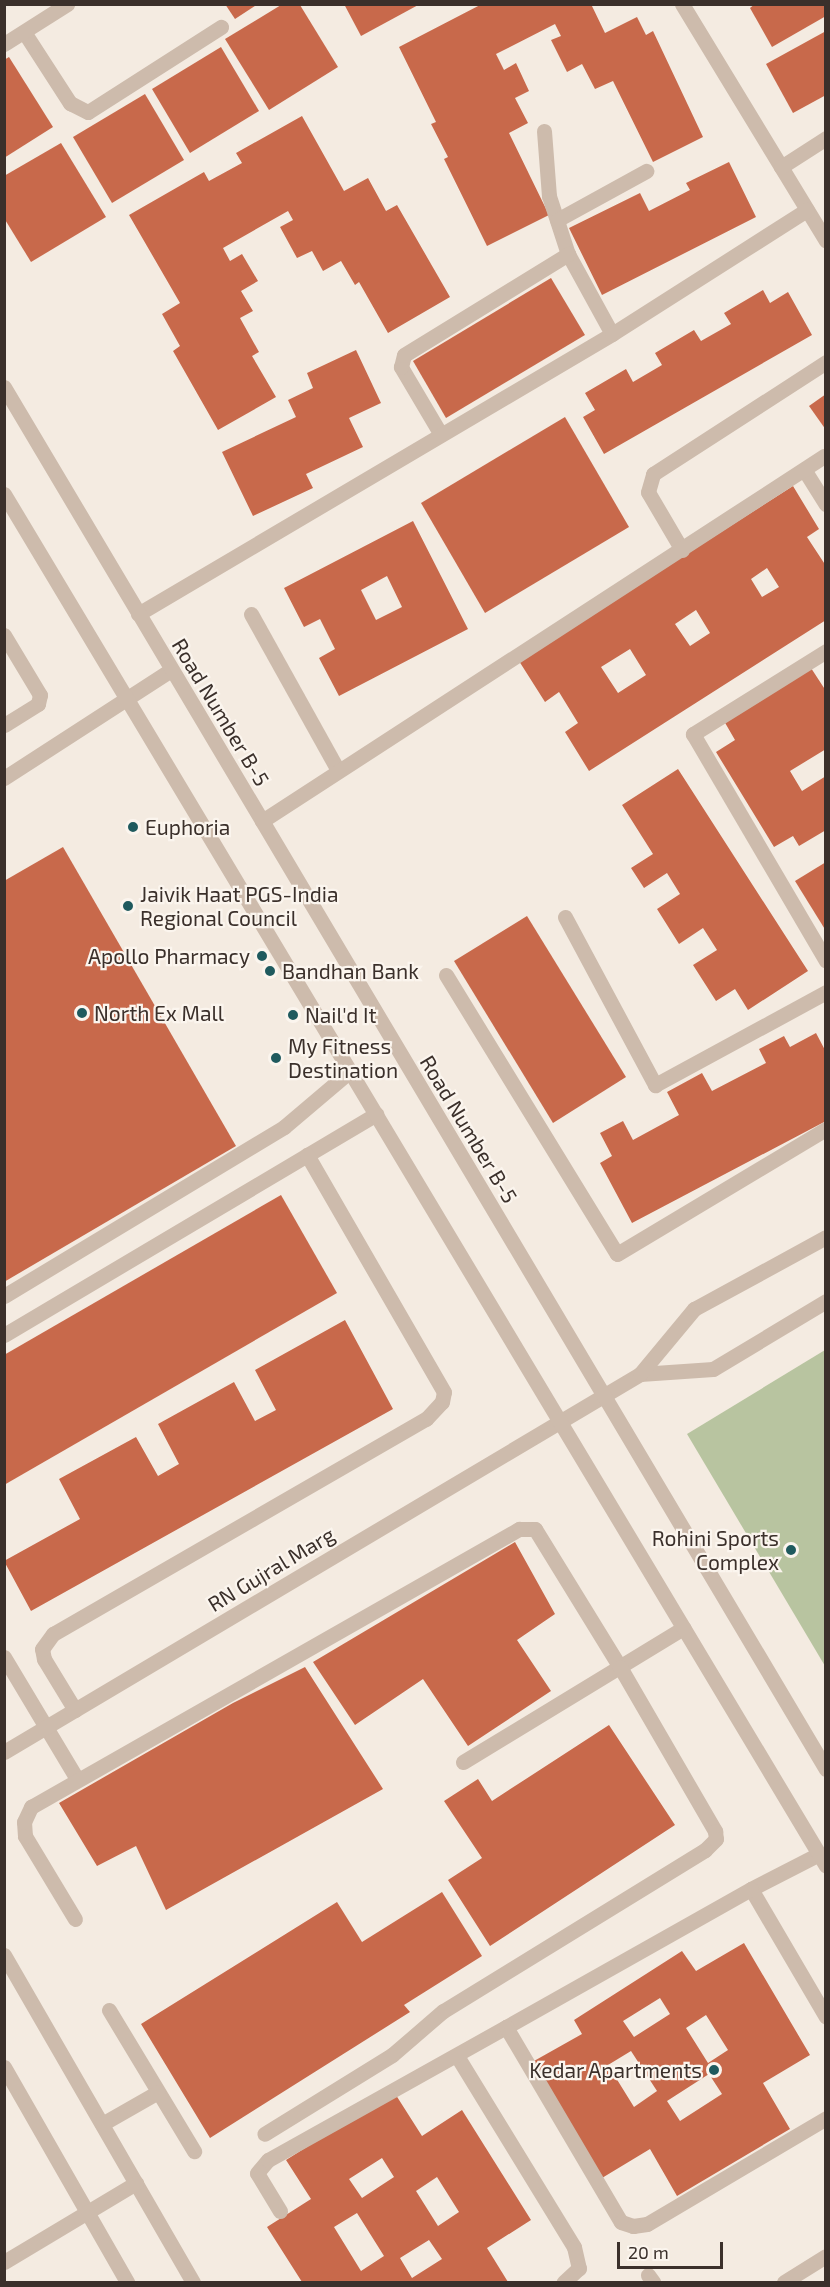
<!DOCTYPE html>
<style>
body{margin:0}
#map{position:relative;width:830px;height:2287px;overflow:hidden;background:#f4ebe1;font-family:"Exo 2",sans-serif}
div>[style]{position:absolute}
.green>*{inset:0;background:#b8c4a0}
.building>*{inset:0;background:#c8694b}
.service>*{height:15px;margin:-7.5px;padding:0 7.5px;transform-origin:7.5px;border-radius:7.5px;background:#cdbbac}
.minor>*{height:15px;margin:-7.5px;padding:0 7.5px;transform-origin:7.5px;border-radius:7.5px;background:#cdbbac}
.tertiary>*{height:15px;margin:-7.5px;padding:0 7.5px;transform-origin:7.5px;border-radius:7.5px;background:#cdbbac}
.dots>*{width:16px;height:16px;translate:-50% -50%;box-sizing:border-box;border:3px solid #fbf5ee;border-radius:50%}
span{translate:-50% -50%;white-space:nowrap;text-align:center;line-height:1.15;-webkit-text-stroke:4.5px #fbf5ee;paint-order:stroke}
.street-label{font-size:21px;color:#3b302b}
.poi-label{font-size:21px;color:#3b302b}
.left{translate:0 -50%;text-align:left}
.right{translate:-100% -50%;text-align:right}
.frame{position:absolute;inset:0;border:6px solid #3b302b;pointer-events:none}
.scale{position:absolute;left:617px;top:2242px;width:106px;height:27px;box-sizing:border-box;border:3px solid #3b302b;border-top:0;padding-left:8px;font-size:18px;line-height:21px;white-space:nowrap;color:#3b302b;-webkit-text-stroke:4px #fbf5ee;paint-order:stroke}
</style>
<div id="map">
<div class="green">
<i style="clip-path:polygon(825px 1350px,825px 1666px,687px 1434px)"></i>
</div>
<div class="building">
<i style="clip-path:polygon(225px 4px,258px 4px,235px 19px)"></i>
<i style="clip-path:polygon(344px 4px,420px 4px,361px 36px)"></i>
<i style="clip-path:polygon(482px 4px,591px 4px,605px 33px,637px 17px,646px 35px,653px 31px,703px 137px,653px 162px,613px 81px,595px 89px,582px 64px,567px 72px,551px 40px,561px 36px,555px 24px,496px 54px,504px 70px,516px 63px,529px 91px,515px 98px,528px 123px,509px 133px,549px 215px,487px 246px,444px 159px,448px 157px,431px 124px,436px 122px,399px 47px)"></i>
<i style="clip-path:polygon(755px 4px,826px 4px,826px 16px,772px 47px,750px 8px)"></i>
<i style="clip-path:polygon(281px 5px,300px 5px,338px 67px,269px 110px,225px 39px)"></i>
<i style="clip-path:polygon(826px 31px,826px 95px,793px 113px,766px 64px)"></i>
<i style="clip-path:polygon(221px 47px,259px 111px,190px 153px,152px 89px)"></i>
<i style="clip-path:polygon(9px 57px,53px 127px,4px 158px,4px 60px)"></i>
<i style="clip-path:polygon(145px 94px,184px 160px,112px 203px,73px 137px)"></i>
<i style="clip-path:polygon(302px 116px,344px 191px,368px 178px,386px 211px,397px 205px,450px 297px,388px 333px,359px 282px,355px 285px,341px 261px,323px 271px,312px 251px,297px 258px,280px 227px,293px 220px,288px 211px,223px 248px,230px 261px,242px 254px,258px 281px,241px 291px,253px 311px,240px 318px,259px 352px,252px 356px,276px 397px,218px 430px,173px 351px,180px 346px,162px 314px,180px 303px,129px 215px,204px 172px,209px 181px,242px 163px,236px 153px)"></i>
<i style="clip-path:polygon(61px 143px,106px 217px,31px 262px,4px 218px,4px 176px)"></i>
<i style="clip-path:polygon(729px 162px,756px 217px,602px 295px,569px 228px,640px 193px,649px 211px,690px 190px,686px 183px)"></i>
<i style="clip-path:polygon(551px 278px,585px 335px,446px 418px,413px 361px)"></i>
<i style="clip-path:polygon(763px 290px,770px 303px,788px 292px,812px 335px,604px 454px,583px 417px,595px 410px,585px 393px,626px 369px,633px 382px,662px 365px,655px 353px,694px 330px,701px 341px,731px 324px,724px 313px)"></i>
<i style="clip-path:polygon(356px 350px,381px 403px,349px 418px,363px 447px,306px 474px,313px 488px,253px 516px,222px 452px,296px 417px,288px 400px,313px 388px,307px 373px)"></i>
<i style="clip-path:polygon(826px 394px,826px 430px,809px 406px)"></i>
<i style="clip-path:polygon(565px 417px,629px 527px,485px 613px,421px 503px)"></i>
<i style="clip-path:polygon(evenodd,793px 486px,819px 529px,807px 537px,826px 566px,826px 620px,589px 771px,565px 732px,578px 723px,559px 692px,545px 702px,519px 661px,793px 486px,767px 568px,779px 587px,762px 597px,751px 579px,767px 568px,793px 486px,696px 610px,710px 633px,690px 646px,675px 624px,696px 610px,793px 486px,630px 649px,646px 675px,618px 693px,601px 667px,630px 649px)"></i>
<i style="clip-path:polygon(evenodd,413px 521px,468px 629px,339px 696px,319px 658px,335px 649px,320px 619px,304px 627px,284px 588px,413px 521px,387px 576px,402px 607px,376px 620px,361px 590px,387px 576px)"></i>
<i style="clip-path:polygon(811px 668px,826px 691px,826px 749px,790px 771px,802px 791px,826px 776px,826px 830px,799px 846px,793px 836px,774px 847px,716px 752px,735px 740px,724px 721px)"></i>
<i style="clip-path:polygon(678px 769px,808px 971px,748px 1010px,735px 989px,716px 1001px,693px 965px,717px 950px,703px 928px,679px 944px,657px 909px,680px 894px,667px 873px,644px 888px,631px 868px,653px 854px,622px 805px)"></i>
<i style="clip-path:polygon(63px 847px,236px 1146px,4px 1282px,4px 881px)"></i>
<i style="clip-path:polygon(826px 862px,826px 931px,795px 881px)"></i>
<i style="clip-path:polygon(527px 916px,626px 1077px,553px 1123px,454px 961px)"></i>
<i style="clip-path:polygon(816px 1033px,826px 1052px,826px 1121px,632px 1223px,600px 1163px,612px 1156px,600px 1133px,623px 1121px,633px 1140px,679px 1115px,667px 1092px,702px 1073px,712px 1091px,766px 1063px,759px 1049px,784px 1036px,790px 1047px)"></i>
<i style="clip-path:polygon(281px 1195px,337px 1293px,4px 1485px,4px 1355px)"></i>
<i style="clip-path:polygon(345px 1320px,393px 1409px,31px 1611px,4px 1561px,80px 1519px,59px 1479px,136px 1437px,158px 1476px,179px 1464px,158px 1424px,234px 1382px,255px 1421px,276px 1410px,255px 1370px)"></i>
<i style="clip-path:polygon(515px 1542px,555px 1614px,517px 1640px,551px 1691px,468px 1746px,423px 1679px,355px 1725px,313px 1662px)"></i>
<i style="clip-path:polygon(305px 1667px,383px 1789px,166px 1910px,136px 1846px,97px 1866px,59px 1803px,233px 1703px)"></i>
<i style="clip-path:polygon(609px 1725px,675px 1825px,490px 1946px,448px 1880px,482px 1858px,444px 1801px,478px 1779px,492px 1801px)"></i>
<i style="clip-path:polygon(442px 1892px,482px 1956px,404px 2005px,410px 2012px,210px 2138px,141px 2024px,337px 1902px,362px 1942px)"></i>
<i style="clip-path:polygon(evenodd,744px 1943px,810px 2055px,763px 2083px,790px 2129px,677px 2196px,650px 2149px,602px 2178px,534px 2061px,582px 2034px,574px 2020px,682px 1951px,696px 1971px,744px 1943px,660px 1998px,670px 2014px,634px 2037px,623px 2021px,660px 1998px,744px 1943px,706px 2015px,728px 2050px,708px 2063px,686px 2028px,706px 2015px,744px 1943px,631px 2051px,657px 2091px,634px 2107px,608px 2065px,631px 2051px,744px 1943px,709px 2074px,722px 2094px,680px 2121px,667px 2101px,709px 2074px)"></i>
<i style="clip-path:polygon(evenodd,394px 2092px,422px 2136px,462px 2110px,531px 2220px,487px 2248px,508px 2282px,302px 2282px,267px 2227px,311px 2199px,286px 2160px,394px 2092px,382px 2158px,394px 2177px,362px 2198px,349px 2179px,382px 2158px,394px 2092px,437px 2177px,459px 2212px,438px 2226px,416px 2191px,437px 2177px,394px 2092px,357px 2213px,384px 2256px,361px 2271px,334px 2227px,357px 2213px,394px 2092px,429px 2240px,442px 2259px,412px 2278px,400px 2258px,429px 2240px)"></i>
</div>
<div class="service">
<i style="left:4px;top:1296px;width:327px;rotate:-31.1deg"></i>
<i style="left:284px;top:1127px;width:87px;rotate:-40.3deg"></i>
</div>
<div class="minor">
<i style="left:682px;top:4px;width:277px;rotate:58.7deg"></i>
<i style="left:24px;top:32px;width:85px;rotate:57.1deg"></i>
<i style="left:70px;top:103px;width:20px;rotate:27deg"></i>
<i style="left:88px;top:112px;width:158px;rotate:-32.6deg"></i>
<i style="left:4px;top:44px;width:75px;rotate:-32.4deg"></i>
<i style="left:544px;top:131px;width:65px;rotate:85.6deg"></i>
<i style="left:549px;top:196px;width:61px;rotate:71.9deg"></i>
<i style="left:568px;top:254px;width:91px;rotate:61.2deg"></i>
<i style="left:781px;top:167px;width:54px;rotate:-32.8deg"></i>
<i style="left:557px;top:220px;width:102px;rotate:-28.8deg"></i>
<i style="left:440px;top:433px;width:77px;rotate:-120.6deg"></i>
<i style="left:401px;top:367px;width:12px;rotate:-76deg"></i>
<i style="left:404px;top:355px;width:193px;rotate:-31.6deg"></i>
<i style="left:805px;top:471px;width:39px;rotate:58deg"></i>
<i style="left:682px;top:550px;width:67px;rotate:-120.4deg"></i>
<i style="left:648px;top:492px;width:19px;rotate:-74deg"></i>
<i style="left:653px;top:474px;width:206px;rotate:-32.9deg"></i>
<i style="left:138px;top:614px;width:551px;rotate:-30.57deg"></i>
<i style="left:612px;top:334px;width:231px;rotate:-32.5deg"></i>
<i style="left:251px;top:614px;width:179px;rotate:60.9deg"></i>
<i style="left:4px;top:635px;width:70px;rotate:59deg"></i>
<i style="left:40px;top:695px;width:9px;rotate:103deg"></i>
<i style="left:38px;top:704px;width:40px;rotate:148deg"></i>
<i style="left:826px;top:651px;width:157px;rotate:148deg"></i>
<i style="left:693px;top:734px;width:263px;rotate:59.6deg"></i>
<i style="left:4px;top:778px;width:199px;rotate:-32.9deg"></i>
<i style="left:262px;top:821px;width:670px;rotate:-33deg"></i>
<i style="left:565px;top:917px;width:191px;rotate:61.8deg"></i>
<i style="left:655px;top:1085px;width:195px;rotate:-28.5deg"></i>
<i style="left:446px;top:975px;width:327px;rotate:58.5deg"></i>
<i style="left:617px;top:1254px;width:244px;rotate:-30.9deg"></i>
<i style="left:4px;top:1335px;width:433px;rotate:-30.7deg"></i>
<i style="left:640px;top:1374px;width:73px;rotate:-3.9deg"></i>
<i style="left:713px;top:1369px;width:132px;rotate:-31deg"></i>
<i style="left:4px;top:1657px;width:142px;rotate:59.1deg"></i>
<i style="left:75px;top:1710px;width:60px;rotate:-121.3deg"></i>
<i style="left:44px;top:1659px;width:10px;rotate:-101deg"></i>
<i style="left:42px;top:1649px;width:19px;rotate:-54deg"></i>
<i style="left:53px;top:1634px;width:431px;rotate:-30deg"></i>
<i style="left:426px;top:1419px;width:23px;rotate:-47deg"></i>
<i style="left:442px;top:1402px;width:10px;rotate:-79deg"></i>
<i style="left:444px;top:1392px;width:274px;rotate:-120deg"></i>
<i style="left:4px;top:1752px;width:740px;rotate:-30.72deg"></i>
<i style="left:640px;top:1374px;width:85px;rotate:-50.3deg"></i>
<i style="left:694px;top:1309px;width:150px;rotate:-28.6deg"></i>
<i style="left:463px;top:1762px;width:258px;rotate:-31.3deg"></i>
<i style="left:819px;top:1854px;width:76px;rotate:152.8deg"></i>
<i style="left:751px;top:1889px;width:148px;rotate:59.6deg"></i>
<i style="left:75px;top:1919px;width:97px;rotate:-121.1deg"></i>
<i style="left:25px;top:1836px;width:14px;rotate:-94deg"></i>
<i style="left:24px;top:1822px;width:17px;rotate:-65deg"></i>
<i style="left:31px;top:1807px;width:562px;rotate:-29.67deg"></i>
<i style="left:519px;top:1529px;width:16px"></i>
<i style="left:535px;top:1529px;width:162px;rotate:58.4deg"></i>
<i style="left:620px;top:1667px;width:190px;rotate:59.9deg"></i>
<i style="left:715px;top:1831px;width:8px;rotate:83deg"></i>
<i style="left:716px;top:1839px;width:16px;rotate:135deg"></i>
<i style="left:705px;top:1850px;width:308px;rotate:148.4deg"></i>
<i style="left:443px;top:2011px;width:67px;rotate:139.2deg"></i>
<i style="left:392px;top:2055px;width:150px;rotate:148.3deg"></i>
<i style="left:4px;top:1955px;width:378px;rotate:60deg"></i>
<i style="left:109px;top:2010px;width:165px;rotate:58.9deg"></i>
<i style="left:506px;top:2027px;width:281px;rotate:-29.4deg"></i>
<i style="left:457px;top:2056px;width:224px;rotate:58.5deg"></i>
<i style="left:574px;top:2247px;width:22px;rotate:77deg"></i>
<i style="left:579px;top:2268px;width:21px;rotate:137deg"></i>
<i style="left:4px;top:2067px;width:248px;rotate:60.2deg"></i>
<i style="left:102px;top:2124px;width:64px;rotate:-29.7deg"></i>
<i style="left:280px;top:2211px;width:44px;rotate:-121.2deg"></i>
<i style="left:257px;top:2173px;width:17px;rotate:-50deg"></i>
<i style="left:268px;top:2160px;width:273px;rotate:-29.2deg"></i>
<i style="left:506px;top:2027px;width:226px;rotate:59.5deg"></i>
<i style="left:621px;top:2222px;width:13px;rotate:18deg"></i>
<i style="left:633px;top:2226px;width:14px;rotate:-8deg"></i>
<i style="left:647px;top:2224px;width:208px;rotate:-30.6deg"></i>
<i style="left:4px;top:2262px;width:154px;rotate:-30.9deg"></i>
<i style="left:648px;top:2275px;width:9px;rotate:54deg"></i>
<i style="left:784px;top:2282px;width:49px;rotate:-31.8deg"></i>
</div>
<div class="tertiary">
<i style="left:4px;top:387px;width:1608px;rotate:59.26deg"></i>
<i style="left:4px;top:494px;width:1599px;rotate:59.07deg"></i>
</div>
<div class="dots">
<i style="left:133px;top:827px;background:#1f5a5e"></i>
<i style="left:128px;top:906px;background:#1f5a5e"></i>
<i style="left:262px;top:956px;background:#1f5a5e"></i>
<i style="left:270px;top:971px;background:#1f5a5e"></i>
<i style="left:82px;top:1013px;background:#1f5a5e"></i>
<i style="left:293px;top:1015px;background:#1f5a5e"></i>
<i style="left:276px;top:1058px;background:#1f5a5e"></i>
<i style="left:791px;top:1550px;background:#1f5a5e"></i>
<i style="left:714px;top:2070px;background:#1f5a5e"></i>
</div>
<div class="street-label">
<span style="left:221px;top:712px;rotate:59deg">Road Number B-5</span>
<span style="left:469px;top:1129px;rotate:59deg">Road Number B-5</span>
<span style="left:271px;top:1569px;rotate:-31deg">RN Gujral Marg</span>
</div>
<div class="poi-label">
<span class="left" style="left:145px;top:827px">Euphoria</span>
<span class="left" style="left:140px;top:906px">Jaivik Haat PGS-India<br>Regional Council</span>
<span class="right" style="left:250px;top:956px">Apollo Pharmacy</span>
<span class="left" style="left:282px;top:971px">Bandhan Bank</span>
<span class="left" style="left:94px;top:1013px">North Ex Mall</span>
<span class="left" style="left:305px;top:1015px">Nail'd It</span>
<span class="left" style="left:288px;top:1058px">My Fitness<br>Destination</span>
<span class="right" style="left:779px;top:1550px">Rohini Sports<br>Complex</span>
<span class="right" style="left:702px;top:2070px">Kedar Apartments</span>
</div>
<div class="frame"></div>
<div class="scale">20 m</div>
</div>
